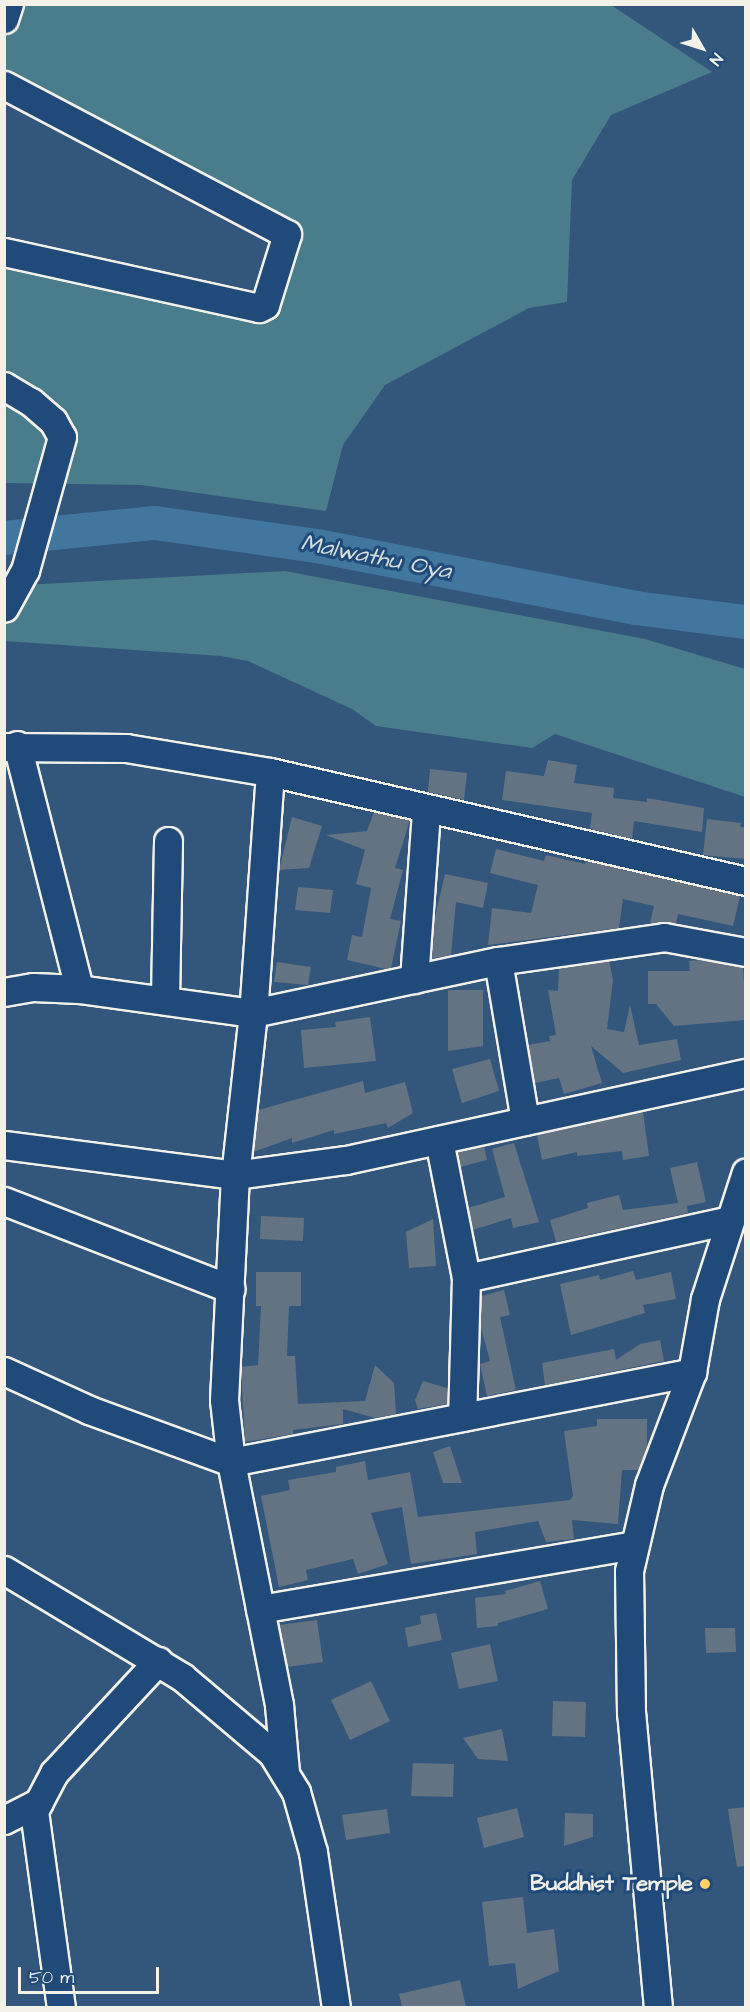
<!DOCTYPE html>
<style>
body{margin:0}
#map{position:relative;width:750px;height:2012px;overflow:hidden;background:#33567c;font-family:"Architects Daughter",sans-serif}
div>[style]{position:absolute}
.green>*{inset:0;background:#497d8b}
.river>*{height:34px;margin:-17px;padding:0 17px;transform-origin:17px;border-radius:17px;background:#41769e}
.building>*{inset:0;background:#637382}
.roads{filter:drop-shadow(2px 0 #f4f1e8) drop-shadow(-2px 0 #f4f1e8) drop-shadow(0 2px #f4f1e8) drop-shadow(0 -2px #f4f1e8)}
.minor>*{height:27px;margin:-13.5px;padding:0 13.5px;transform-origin:13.5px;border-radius:13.5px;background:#1f4a7a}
.dots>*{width:16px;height:16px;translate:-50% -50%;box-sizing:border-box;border:3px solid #1f4a7a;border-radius:50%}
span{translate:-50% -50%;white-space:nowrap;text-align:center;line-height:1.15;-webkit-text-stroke:6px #1f4a7a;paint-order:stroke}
.poi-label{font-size:22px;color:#f4f1e8;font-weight:700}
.right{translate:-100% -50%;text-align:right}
.water-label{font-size:24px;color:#d9dfdd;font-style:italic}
.frame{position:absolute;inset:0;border:6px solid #f4f1e8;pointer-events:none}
.north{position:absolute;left:672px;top:18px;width:60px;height:60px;-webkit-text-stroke:4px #1f4a7a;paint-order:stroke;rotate:129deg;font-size:16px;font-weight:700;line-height:24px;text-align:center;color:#f4f1e8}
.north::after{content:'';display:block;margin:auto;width:21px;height:27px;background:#f4f1e8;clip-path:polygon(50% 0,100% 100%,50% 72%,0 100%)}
.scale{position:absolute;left:18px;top:1967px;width:141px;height:27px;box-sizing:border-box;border:3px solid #f4f1e8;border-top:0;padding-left:8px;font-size:18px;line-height:21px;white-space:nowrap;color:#f4f1e8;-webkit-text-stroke:4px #1f4a7a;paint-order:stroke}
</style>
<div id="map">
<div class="green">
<i style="clip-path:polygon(5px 5px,611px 5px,712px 72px,611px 115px,572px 180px,567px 302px,529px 308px,385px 385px,343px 445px,326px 511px,141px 485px,5px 483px,5px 252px,259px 308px,287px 235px,5px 85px)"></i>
<i style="clip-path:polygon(285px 571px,645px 639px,745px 669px,745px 797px,555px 734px,532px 748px,376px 726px,352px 709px,248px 661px,221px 656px,5px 641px,5px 586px)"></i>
</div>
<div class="river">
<i style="left:4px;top:538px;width:152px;rotate:-5.7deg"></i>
<i style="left:155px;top:523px;width:164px;rotate:8.1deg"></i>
<i style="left:317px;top:546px;width:325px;rotate:11deg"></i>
<i style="left:636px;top:608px;width:111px;rotate:7.3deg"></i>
</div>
<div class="building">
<i style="clip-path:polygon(548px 760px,577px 765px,574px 783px,614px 788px,613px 798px,647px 802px,647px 798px,704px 808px,702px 832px,634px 821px,632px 839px,590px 829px,592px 813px,502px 800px,506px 771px,544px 776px)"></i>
<i style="clip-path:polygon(430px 769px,467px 773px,464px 800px,428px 792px)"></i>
<i style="clip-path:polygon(374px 812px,410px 820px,395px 868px,403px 870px,390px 919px,401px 921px,391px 968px,386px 969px,347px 960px,352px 935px,362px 937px,371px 888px,356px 884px,365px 850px,326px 835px,367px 831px)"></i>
<i style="clip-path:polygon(292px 817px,322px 826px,309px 868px,279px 870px)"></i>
<i style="clip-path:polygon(707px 819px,741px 823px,740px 827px,746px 827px,746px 859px,703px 855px)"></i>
<i style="clip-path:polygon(496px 849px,544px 861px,546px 855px,585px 864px,586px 860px,740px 896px,733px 926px,678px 914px,676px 923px,650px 923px,654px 906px,623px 899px,619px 928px,488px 945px,492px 908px,531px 913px,538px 885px,490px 873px)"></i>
<i style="clip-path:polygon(445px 874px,488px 883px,483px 908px,456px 902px,451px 955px,431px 959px,434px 921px)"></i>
<i style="clip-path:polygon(298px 887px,333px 890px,330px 913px,295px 910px)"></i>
<i style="clip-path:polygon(700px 960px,743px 967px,746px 1020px,674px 1026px,656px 1004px,648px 1004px,648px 971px,690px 971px,689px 961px)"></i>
<i style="clip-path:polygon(609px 961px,613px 980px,607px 1029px,624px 1032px,630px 1005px,639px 1045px,677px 1039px,681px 1060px,623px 1073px,591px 1046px,602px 1083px,564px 1094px,559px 1078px,535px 1083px,528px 1045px,550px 1041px,549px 1036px,556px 1035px,548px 990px,558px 991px,559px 968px)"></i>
<i style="clip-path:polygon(277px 962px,311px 967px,308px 985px,274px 982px)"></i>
<i style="clip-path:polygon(448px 990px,483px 990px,483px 1046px,448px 1051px)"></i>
<i style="clip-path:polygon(370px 1017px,376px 1061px,304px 1068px,301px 1030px,336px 1027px,335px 1022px)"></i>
<i style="clip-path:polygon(490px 1059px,499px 1091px,462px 1103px,452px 1069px)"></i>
<i style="clip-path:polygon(363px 1081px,365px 1093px,405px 1082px,413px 1113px,388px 1128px,386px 1123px,334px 1134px,334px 1130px,292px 1143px,292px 1138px,253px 1152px,258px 1110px)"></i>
<i style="clip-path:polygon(643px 1112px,649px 1156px,623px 1160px,622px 1151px,577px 1156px,577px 1152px,542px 1160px,537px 1135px)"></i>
<i style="clip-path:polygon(514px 1143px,539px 1222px,513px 1228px,511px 1218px,473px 1230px,468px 1208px,505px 1197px,492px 1149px)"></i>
<i style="clip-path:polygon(484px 1146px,487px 1160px,460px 1167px,457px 1152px)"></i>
<i style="clip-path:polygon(697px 1162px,706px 1202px,687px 1206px,688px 1213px,556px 1242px,550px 1220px,588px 1208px,587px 1203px,619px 1195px,623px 1210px,678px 1203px,670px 1168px)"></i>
<i style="clip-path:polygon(261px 1216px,304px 1218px,303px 1241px,260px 1239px)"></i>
<i style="clip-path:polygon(433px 1219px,436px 1266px,409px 1268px,406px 1232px)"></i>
<i style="clip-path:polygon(633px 1271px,636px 1280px,671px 1272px,676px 1299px,643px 1305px,645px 1313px,571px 1335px,560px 1284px,599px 1275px,600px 1280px)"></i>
<i style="clip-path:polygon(256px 1272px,301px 1272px,301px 1306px,289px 1306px,287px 1356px,295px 1356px,298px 1404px,365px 1401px,375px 1365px,394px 1383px,396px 1414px,375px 1418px,343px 1409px,343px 1424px,293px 1430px,293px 1434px,245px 1442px,241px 1367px,258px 1365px,261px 1306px,256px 1306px)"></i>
<i style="clip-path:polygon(504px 1290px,510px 1315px,500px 1317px,516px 1390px,487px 1396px,480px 1364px,490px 1361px,480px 1324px,481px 1296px)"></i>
<i style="clip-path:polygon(660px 1340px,664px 1361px,545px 1385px,542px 1363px,614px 1349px,616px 1360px,640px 1344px)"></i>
<i style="clip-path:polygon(423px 1381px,447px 1388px,447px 1404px,418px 1409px,415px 1400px)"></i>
<i style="clip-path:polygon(597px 1419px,647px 1419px,647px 1447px,638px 1470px,622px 1470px,618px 1524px,572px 1520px,574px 1539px,546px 1542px,538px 1521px,475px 1532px,477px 1554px,411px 1564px,402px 1507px,371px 1513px,388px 1564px,358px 1574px,353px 1559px,306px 1570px,308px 1580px,279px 1587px,261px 1496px,290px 1490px,288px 1480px,336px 1472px,336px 1467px,365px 1461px,368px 1480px,410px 1472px,418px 1517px,570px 1500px,573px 1496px,564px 1431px,597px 1426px)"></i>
<i style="clip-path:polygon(450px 1446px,462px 1483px,443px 1483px,433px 1452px)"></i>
<i style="clip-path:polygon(540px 1581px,548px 1609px,498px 1623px,498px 1626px,477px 1628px,475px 1598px,506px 1594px,505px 1591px)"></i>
<i style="clip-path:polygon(436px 1613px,442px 1640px,408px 1647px,405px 1628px,421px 1624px,420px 1616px)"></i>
<i style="clip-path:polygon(317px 1620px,323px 1662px,287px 1667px,279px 1625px)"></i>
<i style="clip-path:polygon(705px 1628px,735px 1628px,736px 1652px,706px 1653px)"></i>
<i style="clip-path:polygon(490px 1644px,498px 1681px,459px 1689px,451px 1653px)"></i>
<i style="clip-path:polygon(371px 1681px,390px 1721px,350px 1740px,331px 1700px)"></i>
<i style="clip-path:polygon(553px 1701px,586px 1702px,585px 1737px,552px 1736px)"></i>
<i style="clip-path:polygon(502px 1729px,508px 1761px,478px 1759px,463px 1738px)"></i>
<i style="clip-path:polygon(413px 1763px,454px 1764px,453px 1797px,411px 1796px)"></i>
<i style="clip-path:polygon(746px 1807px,746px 1866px,737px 1867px,728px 1809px)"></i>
<i style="clip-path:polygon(517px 1808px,524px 1837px,484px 1848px,477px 1818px)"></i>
<i style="clip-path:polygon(387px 1809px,390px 1833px,346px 1840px,342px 1815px)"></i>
<i style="clip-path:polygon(565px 1813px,593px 1814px,593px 1837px,564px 1846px)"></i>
<i style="clip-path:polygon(523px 1897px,527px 1933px,554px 1929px,559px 1971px,518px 1989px,515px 1963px,489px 1966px,482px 1902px)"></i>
<i style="clip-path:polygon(460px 1980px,466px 2007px,402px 2007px,399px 1994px)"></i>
</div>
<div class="roads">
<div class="minor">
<i style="left:4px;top:19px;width:16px;rotate:-72deg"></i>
<i style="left:4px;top:85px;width:320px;rotate:27.8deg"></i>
<i style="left:287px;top:234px;width:74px;rotate:107.2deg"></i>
<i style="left:265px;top:305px;width:7px;rotate:153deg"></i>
<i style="left:259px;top:308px;width:261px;rotate:-167.6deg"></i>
<i style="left:4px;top:386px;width:31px;rotate:31deg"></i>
<i style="left:31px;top:402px;width:29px;rotate:41deg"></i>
<i style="left:53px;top:421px;width:18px;rotate:61deg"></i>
<i style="left:62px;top:437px;width:138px;rotate:105.5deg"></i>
<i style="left:25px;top:570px;width:43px;rotate:118.9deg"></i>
<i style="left:17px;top:745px;width:252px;rotate:75.7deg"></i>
<i style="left:4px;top:747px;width:122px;rotate:0.5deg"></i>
<i style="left:126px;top:748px;width:146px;rotate:9.5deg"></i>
<i style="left:270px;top:772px;width:242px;rotate:94deg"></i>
<i style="left:253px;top:1013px;width:163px;rotate:96.3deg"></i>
<i style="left:235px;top:1175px;width:225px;rotate:92.8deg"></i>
<i style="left:224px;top:1400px;width:62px;rotate:83.6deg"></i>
<i style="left:231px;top:1462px;width:248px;rotate:78.8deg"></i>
<i style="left:279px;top:1705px;width:67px;rotate:84.9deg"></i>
<i style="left:270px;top:772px;width:488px;rotate:12.9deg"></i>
<i style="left:498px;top:961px;width:162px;rotate:80.4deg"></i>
<i style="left:414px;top:979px;width:169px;rotate:-85.9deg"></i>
<i style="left:4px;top:992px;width:29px;rotate:-10deg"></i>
<i style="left:33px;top:987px;width:46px;rotate:2.5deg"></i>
<i style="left:79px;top:989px;width:176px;rotate:7.9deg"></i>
<i style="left:253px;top:1013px;width:250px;rotate:-12deg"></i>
<i style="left:498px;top:961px;width:168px;rotate:-8.2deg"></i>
<i style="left:664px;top:937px;width:83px;rotate:10.4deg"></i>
<i style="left:165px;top:998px;width:157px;rotate:-88.9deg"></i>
<i style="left:439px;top:1140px;width:141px;rotate:78.9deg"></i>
<i style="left:466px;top:1278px;width:139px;rotate:91.6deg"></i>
<i style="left:4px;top:1145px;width:233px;rotate:7.4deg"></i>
<i style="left:235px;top:1175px;width:112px;rotate:-7.7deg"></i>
<i style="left:346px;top:1160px;width:409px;rotate:-12.3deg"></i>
<i style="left:4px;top:1201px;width:243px;rotate:21.2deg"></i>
<i style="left:466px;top:1278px;width:270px;rotate:-12.4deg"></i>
<i style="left:4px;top:1371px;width:94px;rotate:24.6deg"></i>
<i style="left:89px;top:1410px;width:151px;rotate:20.1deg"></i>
<i style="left:231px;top:1462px;width:470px;rotate:-11deg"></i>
<i style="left:4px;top:1570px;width:208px;rotate:31deg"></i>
<i style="left:182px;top:1677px;width:118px;rotate:40.2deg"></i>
<i style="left:272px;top:1753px;width:46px;rotate:58.4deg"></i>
<i style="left:296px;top:1792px;width:62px;rotate:74.2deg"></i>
<i style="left:313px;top:1852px;width:158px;rotate:81.6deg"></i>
<i style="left:260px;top:1609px;width:378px;rotate:-9.7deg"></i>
<i style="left:4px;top:1820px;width:39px;rotate:-27deg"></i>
<i style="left:61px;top:2008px;width:199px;rotate:-97.8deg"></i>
<i style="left:34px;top:1811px;width:43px;rotate:-62.2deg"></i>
<i style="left:54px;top:1773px;width:153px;rotate:-47.1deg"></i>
<i style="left:658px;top:2008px;width:296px;rotate:-95.2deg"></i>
<i style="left:631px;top:1713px;width:142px;rotate:-90.8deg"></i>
<i style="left:629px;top:1571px;width:88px;rotate:-76.9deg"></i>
<i style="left:649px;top:1485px;width:121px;rotate:-69.2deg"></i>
<i style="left:692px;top:1372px;width:74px;rotate:-79.9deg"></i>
<i style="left:705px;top:1299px;width:133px;rotate:-72.1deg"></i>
</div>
</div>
<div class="dots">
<i style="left:705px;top:1884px;background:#ffd166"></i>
</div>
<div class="poi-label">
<span class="right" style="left:693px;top:1884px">Buddhist Temple</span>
</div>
<div class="water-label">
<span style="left:376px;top:558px;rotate:11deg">Malwathu Oya</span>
</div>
<div class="frame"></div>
<div class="north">N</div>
<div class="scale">50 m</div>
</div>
